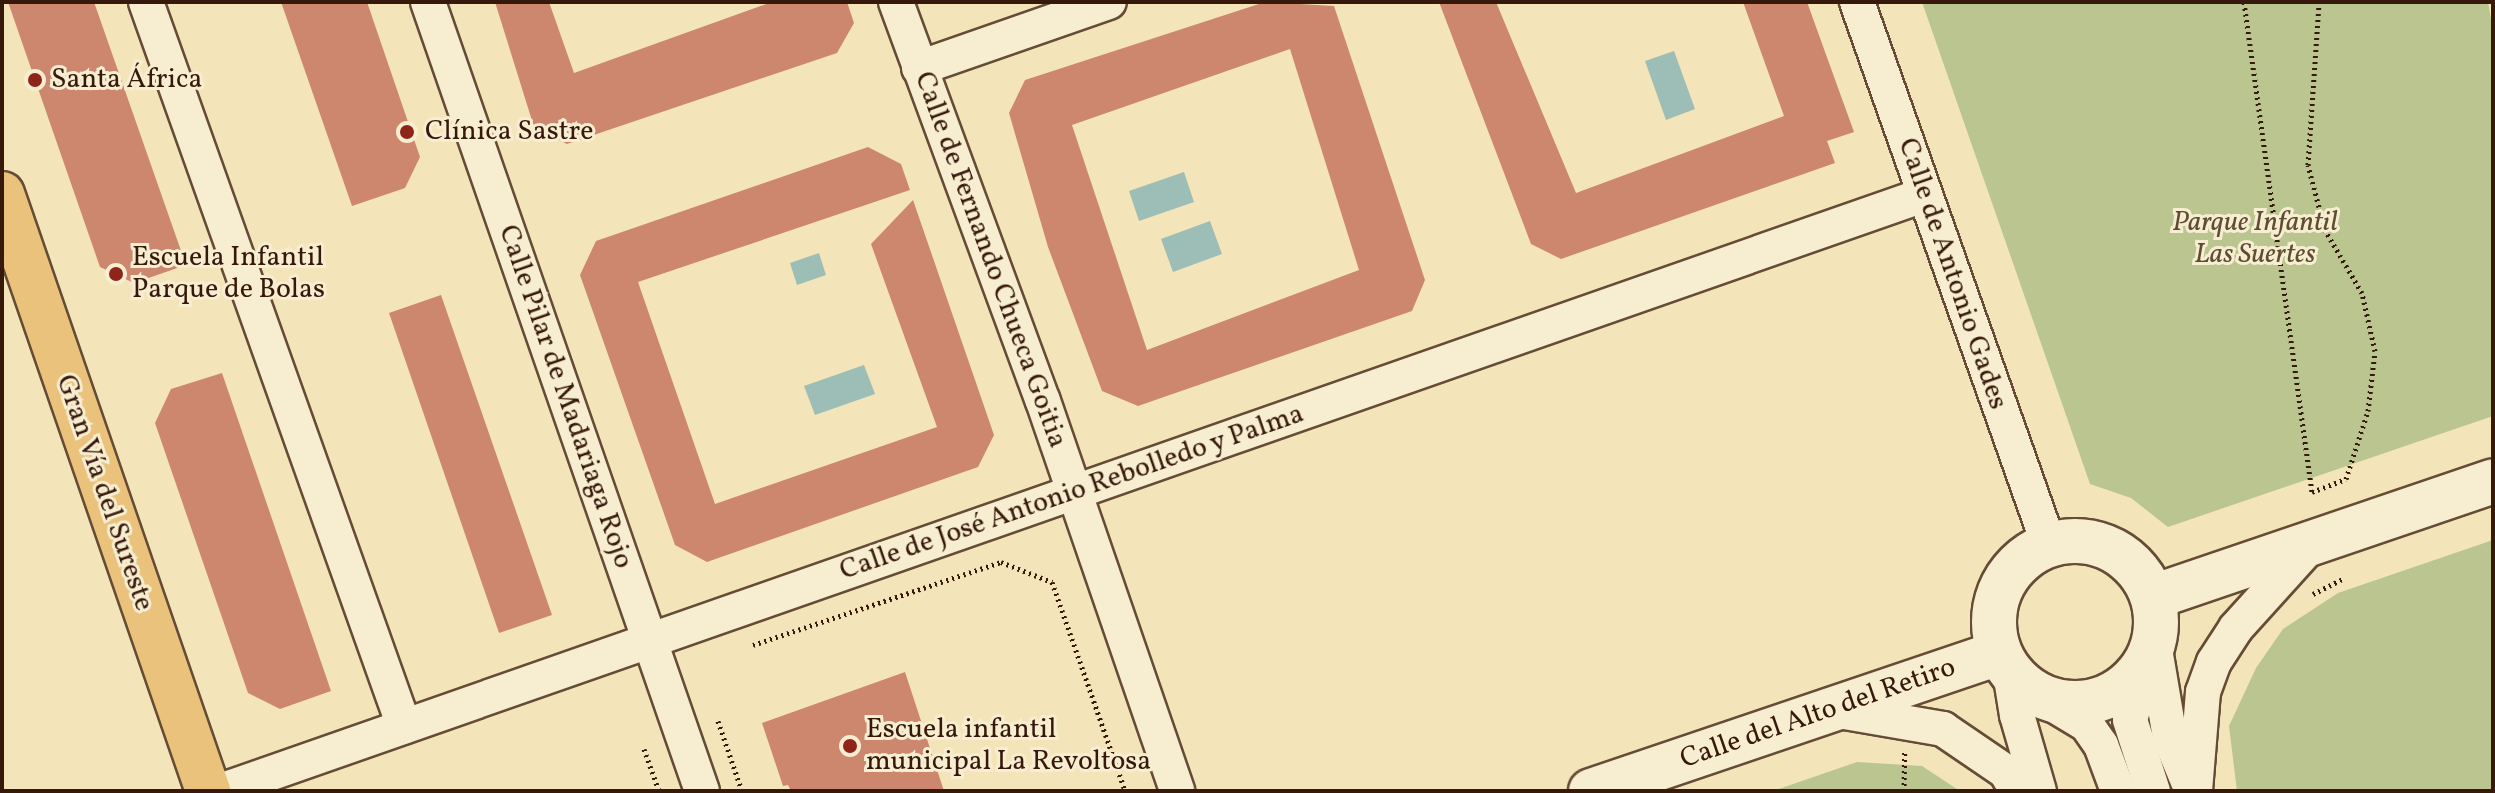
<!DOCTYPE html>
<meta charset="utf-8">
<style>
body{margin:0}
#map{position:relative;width:2495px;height:793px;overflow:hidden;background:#f3e5b9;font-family:Vollkorn,serif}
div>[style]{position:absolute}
.green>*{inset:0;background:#bac590}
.water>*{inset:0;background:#9dbdb7}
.building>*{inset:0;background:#cd876e}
.path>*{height:5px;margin-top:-2.5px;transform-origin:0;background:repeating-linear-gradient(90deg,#37190b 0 2px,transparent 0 6px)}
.roads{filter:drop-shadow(2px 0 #664c36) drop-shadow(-2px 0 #664c36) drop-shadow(0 2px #664c36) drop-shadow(0 -2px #664c36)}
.street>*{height:34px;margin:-17px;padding:0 17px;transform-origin:17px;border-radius:17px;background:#f7eed2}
.secondary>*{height:44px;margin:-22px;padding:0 22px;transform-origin:22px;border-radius:22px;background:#f7eed2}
.secondary>.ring{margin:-22px;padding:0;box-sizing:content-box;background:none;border:44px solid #f7eed2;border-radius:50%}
.primary>*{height:44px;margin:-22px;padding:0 22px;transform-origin:22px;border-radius:22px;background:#eac27c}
.dots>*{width:22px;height:22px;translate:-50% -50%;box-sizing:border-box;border:4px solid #f7eed2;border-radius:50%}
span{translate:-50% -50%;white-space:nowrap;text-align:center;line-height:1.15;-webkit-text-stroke:6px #f7eed2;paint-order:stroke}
.poi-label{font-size:28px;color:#37190b}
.left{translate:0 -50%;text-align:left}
.park-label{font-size:28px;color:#5e4d33;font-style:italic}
.street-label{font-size:28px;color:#37190b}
.frame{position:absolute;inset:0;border:4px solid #37190b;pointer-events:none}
</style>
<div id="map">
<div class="green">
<i style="clip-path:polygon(1922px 2px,2488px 2px,2493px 30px,2493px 416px,2168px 527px,2131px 498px,2090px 484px)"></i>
<i style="clip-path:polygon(2493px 540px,2493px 791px,2237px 791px,2229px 726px,2256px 668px,2283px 629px,2338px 593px)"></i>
<i style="clip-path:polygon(1857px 762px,1922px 766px,1960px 791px,1773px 791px)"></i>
</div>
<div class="water">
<i style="clip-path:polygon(1674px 51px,1695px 109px,1666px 120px,1645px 61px)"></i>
<i style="clip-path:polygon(1184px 172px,1194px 202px,1139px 221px,1129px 191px)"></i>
<i style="clip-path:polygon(1210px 221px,1222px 254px,1173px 272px,1161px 239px)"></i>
<i style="clip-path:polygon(819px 253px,826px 275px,797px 285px,790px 263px)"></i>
<i style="clip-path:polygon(864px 365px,875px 394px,815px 415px,804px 386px)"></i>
</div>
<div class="building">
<i style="clip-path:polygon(8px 2px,94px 2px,186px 265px,134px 283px,100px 267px)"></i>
<i style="clip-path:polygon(281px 2px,367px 2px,420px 157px,405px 188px,352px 206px)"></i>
<i style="clip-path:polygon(495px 2px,549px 2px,574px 73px,772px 2px,847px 2px,854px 23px,837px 53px,567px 144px,534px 127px)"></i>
<i style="clip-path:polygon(evenodd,1265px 2px,1334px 6px,1425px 280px,1412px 311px,1138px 406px,1102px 391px,1048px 247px,1009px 113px,1025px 80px,1265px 2px,1290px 49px,1359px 270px,1147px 350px,1072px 125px,1290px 49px)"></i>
<i style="clip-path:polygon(1439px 2px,1496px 2px,1576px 193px,1784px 116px,1743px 2px,1807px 2px,1854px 132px,1827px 141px,1835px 163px,1561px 259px,1531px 244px)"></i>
<i style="clip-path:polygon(868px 147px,901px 164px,910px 190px,638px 282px,715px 504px,937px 427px,871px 244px,913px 200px,994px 435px,978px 467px,707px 562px,675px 545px,580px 275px,596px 241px)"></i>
<i style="clip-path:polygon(441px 295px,552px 615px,499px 633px,389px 313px)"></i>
<i style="clip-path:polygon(222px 373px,331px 691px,280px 709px,248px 693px,155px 423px,171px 389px)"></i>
<i style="clip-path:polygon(905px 672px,944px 791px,791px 791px,788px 785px,783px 786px,762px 723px)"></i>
</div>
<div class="path">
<i style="left:2244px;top:2px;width:495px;rotate:82.1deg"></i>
<i style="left:2312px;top:492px;width:36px;rotate:-21deg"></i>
<i style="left:2346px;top:479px;width:71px;rotate:-72.1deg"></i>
<i style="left:2368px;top:411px;width:60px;rotate:-83.3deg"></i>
<i style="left:2375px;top:351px;width:59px;rotate:-102.6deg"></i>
<i style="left:2362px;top:293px;width:73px;rotate:-120.4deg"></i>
<i style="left:2325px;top:230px;width:67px;rotate:-104.7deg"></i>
<i style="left:2308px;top:165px;width:163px;rotate:-86.1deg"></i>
<i style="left:2313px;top:594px;width:35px;rotate:-27deg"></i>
<i style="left:753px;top:645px;width:262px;rotate:-18.5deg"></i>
<i style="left:1001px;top:562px;width:55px;rotate:21.4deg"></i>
<i style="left:1052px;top:582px;width:221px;rotate:70.7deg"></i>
<i style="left:718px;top:721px;width:74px;rotate:71.1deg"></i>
<i style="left:644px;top:749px;width:45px;rotate:70.3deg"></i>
<i style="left:1904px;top:791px;width:39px;rotate:-89deg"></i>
</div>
<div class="roads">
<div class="street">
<i style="left:146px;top:2px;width:769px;rotate:70.39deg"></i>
<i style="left:428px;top:2px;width:835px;rotate:70.85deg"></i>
<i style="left:896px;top:2px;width:425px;rotate:69.8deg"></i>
<i style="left:1043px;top:401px;width:412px;rotate:71deg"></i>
<i style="left:1857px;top:2px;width:576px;rotate:70.53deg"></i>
<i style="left:919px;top:68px;width:201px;rotate:-19.2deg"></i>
<i style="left:2154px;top:643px;width:96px;rotate:80.4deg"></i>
<i style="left:2170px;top:738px;width:57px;rotate:67.5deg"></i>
<i style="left:2147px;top:661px;width:61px;rotate:106.1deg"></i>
<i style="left:2130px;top:720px;width:75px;rotate:72.1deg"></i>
<i style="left:2010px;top:672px;width:44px;rotate:80.8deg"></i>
<i style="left:2017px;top:715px;width:79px;rotate:73.9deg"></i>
<i style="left:2034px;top:693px;width:62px;rotate:31.1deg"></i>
<i style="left:2087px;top:725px;width:24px;rotate:55deg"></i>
<i style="left:2101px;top:745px;width:49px;rotate:69.7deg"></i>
<i style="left:1833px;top:710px;width:112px;rotate:9.8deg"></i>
<i style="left:1943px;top:729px;width:76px;rotate:34.3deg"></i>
<i style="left:2006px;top:772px;width:22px;rotate:60deg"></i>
<i style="left:220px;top:791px;width:1805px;rotate:-19.28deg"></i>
<i style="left:2195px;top:791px;width:99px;rotate:-85.4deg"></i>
<i style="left:2203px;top:692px;width:32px;rotate:-70deg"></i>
<i style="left:2214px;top:662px;width:40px;rotate:-57.1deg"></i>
<i style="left:2236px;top:628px;width:113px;rotate:-47.9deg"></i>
</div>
<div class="secondary">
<i class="ring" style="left:1994px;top:541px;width:118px;height:118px"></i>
<i style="left:2153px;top:597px;width:359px;rotate:-18.8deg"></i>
<i style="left:1591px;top:791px;width:431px;rotate:-18.7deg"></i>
</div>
<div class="primary">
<i style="left:2px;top:194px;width:632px;rotate:70.96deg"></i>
</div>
</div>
<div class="dots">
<i style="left:35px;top:80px;background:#8f2418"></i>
<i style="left:407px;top:132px;background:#8f2418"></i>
<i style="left:116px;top:274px;background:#8f2418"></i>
<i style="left:850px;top:746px;background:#8f2418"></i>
</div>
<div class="poi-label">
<span class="left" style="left:51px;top:80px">Santa África</span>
<span class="left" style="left:425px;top:132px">Clínica Sastre</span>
<span class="left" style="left:132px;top:274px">Escuela Infantil<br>Parque de Bolas</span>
<span class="left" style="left:866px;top:746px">Escuela infantil<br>municipal La Revoltosa</span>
</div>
<div class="park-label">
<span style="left:2255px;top:239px">Parque Infantil<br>Las Suertes</span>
</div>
<div class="street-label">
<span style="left:990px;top:260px;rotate:70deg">Calle de Fernando Chueca Goitia</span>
<span style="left:1952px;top:274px;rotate:71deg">Calle de Antonio Gades</span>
<span style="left:565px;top:397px;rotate:71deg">Calle Pilar de Madariaga Rojo</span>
<span style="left:104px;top:493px;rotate:71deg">Gran Vía del Sureste</span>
<span style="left:1072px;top:493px;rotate:-19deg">Calle de José Antonio Rebolledo y Palma</span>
<span style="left:1818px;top:714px;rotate:-19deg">Calle del Alto del Retiro</span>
</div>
<div class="frame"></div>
</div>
